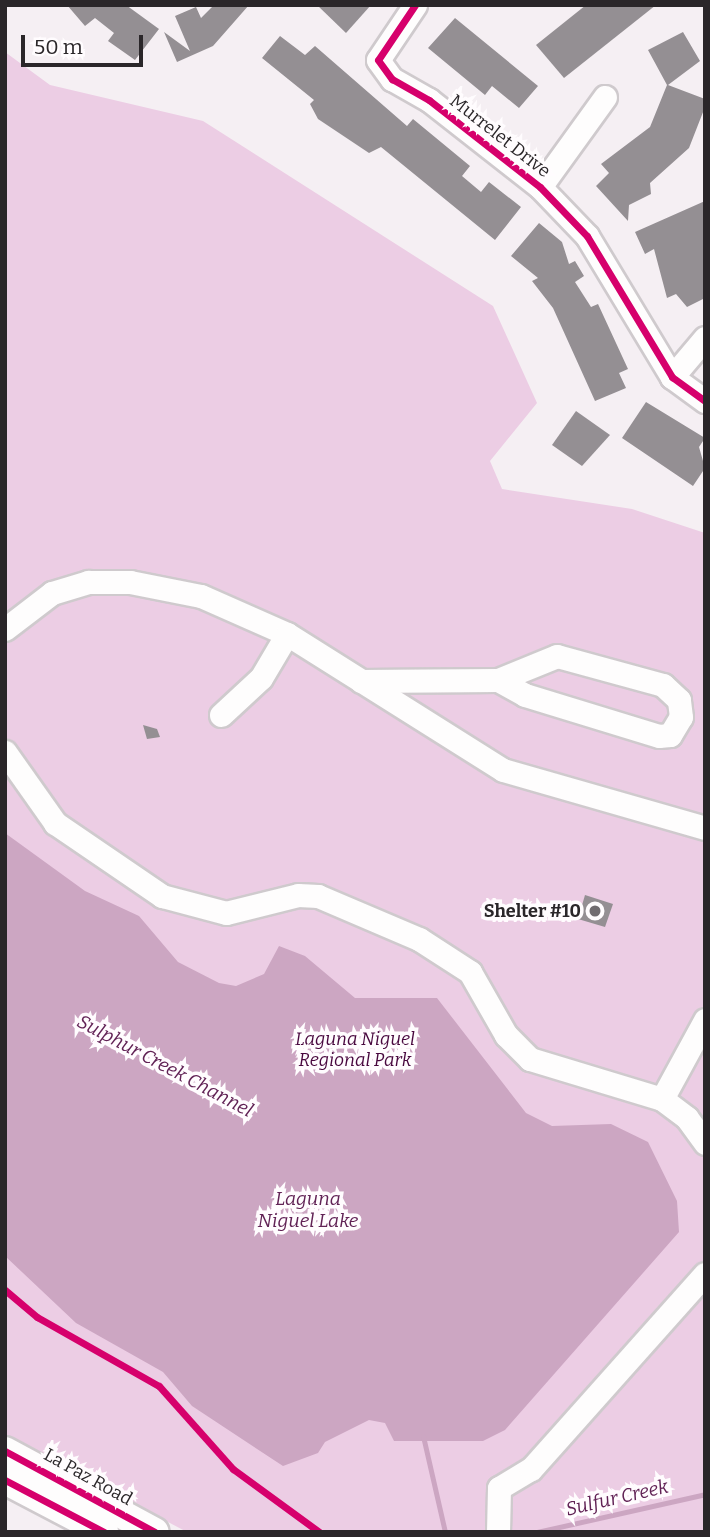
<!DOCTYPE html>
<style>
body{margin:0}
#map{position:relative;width:710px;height:1537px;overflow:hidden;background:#f5eff3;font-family:Bitter,serif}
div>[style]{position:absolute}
.green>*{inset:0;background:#eccde4}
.water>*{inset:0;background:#cca6c2}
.stream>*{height:5px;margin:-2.5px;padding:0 2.5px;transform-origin:2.5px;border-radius:2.5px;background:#cca6c2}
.building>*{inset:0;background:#948f93}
.roads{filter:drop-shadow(2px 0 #cfcacd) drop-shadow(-2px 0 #cfcacd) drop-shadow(0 2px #cfcacd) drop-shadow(0 -2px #cfcacd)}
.minor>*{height:23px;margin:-11.5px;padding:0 11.5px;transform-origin:11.5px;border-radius:11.5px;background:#fefdfd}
.major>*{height:28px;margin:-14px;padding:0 14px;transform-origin:14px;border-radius:14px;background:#fefdfd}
.cycleway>*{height:7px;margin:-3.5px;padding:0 3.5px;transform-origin:3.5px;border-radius:3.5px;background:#d6006c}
.dots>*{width:19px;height:19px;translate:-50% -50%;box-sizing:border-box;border:4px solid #fffcfe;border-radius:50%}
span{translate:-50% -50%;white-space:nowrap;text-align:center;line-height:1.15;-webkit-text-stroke:7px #fffcfe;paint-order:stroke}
.street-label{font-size:18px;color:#2a2629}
.poi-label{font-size:18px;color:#2a2629;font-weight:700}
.right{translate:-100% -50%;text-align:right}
.park-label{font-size:18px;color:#48073e;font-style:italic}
.water-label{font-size:19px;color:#612255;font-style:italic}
.frame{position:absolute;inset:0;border:7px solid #2a2629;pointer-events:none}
.scale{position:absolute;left:21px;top:35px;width:122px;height:32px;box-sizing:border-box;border:4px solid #2a2629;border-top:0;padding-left:9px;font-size:21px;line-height:24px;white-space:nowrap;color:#2a2629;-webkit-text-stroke:5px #fffcfe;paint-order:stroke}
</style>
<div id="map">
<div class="green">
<i style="clip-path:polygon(5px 52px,50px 85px,203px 121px,493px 306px,537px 403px,490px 461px,502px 489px,632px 509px,705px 533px,705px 1532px,187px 1532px,5px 1436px)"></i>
</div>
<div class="water">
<i style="clip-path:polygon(5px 833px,85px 891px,139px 916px,178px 962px,219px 983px,236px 986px,264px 974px,279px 946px,305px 956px,355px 998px,437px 998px,526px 1113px,552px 1126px,611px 1124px,648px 1142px,677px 1201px,679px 1232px,505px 1430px,483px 1441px,394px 1441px,385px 1423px,369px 1420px,325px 1442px,318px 1453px,283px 1466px,192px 1406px,163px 1372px,76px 1323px,5px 1256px)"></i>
</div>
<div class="stream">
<i style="left:423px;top:1436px;width:98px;rotate:77.1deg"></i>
<i style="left:537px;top:1532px;width:172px;rotate:-12.7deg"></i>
</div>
<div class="building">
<i style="clip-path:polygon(67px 5px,126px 5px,159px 29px,135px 60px,108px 41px,114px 33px,95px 18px,85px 26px)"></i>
<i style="clip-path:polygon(214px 5px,249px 5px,213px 46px,177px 62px,164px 32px,190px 51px,175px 16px,196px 7px,201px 18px)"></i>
<i style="clip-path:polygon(317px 5px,371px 5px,346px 33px)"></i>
<i style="clip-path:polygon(586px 5px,656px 5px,564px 78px,536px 45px)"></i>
<i style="clip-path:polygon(455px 18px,538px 86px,519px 108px,492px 86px,485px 95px,428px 48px)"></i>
<i style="clip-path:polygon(683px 32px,700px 61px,668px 85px,705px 99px,705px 107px,689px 148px,650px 183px,651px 194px,629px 205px,628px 221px,596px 186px,609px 173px,601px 164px,650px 127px,667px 85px,648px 50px)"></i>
<i style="clip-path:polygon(280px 36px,305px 55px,315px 46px,407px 126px,413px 119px,470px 166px,462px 176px,481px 192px,489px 182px,521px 207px,495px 240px,381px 147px,369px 153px,318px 119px,310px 104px,314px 100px,262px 58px)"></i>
<i style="clip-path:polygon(705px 201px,705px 298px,687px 307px,676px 294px,667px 298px,654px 249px,645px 254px,635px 232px)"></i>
<i style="clip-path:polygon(539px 223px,562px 242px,569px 264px,575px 261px,584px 276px,575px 282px,591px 307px,598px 304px,628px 369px,619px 373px,626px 388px,595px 401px,553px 308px,532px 281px,538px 278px,511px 256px)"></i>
<i style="clip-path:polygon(646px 402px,705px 438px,699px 447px,705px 468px,693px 486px,622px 438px)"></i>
<i style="clip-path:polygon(576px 411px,610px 435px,582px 466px,552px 445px)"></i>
<i style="clip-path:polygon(143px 725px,157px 729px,160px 737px,147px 739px)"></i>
<i style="clip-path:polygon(585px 895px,613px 904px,605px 927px,578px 919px)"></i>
</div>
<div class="roads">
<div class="minor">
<i style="left:415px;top:5px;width:66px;rotate:123.9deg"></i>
<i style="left:378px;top:60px;width:24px;rotate:54deg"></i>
<i style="left:392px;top:79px;width:43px;rotate:29.6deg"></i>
<i style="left:429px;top:100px;width:141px;rotate:38.1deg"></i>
<i style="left:540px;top:187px;width:68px;rotate:46.2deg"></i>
<i style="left:587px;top:236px;width:165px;rotate:58.9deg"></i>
<i style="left:672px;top:377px;width:41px;rotate:36deg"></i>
<i style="left:540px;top:187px;width:111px;rotate:-54.2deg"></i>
<i style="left:672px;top:377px;width:51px;rotate:-49.8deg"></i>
<i style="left:5px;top:629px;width:59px;rotate:-37.5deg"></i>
<i style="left:52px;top:593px;width:38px;rotate:-17deg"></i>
<i style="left:88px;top:582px;width:42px"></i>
<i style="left:130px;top:582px;width:72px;rotate:11.2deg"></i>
<i style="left:201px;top:596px;width:94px;rotate:23.8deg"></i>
<i style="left:287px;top:634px;width:255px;rotate:32.2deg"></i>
<i style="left:503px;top:770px;width:210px;rotate:16deg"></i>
<i style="left:361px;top:681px;width:137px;rotate:-0.4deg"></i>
<i style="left:498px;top:680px;width:31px;rotate:29deg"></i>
<i style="left:525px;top:695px;width:140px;rotate:17deg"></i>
<i style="left:659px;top:736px;width:11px;rotate:-5deg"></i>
<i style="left:670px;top:735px;width:21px;rotate:-59deg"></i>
<i style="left:681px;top:717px;width:17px;rotate:-97deg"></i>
<i style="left:679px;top:700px;width:22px;rotate:-137deg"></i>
<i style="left:663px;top:685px;width:110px;rotate:-164.7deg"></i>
<i style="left:557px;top:656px;width:64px;rotate:157.9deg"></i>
<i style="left:221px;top:715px;width:54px;rotate:-42.8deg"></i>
<i style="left:261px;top:678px;width:51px;rotate:-59.4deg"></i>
<i style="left:5px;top:752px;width:87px;rotate:54.8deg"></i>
<i style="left:55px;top:823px;width:130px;rotate:34.3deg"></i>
<i style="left:162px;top:896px;width:66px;rotate:14.9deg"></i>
<i style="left:226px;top:913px;width:74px;rotate:-14deg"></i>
<i style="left:298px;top:895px;width:20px;rotate:3deg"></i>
<i style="left:318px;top:896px;width:110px;rotate:23.1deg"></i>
<i style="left:419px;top:939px;width:61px;rotate:32.9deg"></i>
<i style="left:470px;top:972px;width:73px;rotate:60.3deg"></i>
<i style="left:506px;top:1035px;width:34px;rotate:45deg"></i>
<i style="left:530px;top:1059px;width:138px;rotate:16.9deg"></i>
<i style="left:662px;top:1099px;width:31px;rotate:37deg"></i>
<i style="left:687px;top:1118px;width:31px;rotate:54deg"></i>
<i style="left:662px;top:1099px;width:90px;rotate:-61.4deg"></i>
<i style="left:498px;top:1532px;width:44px;rotate:-88.7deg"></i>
<i style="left:499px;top:1488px;width:37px;rotate:-31deg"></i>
<i style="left:531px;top:1469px;width:261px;rotate:-48.3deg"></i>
</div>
<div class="major">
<i style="left:5px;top:1451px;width:170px;rotate:28.4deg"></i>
<i style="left:5px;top:1480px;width:112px;rotate:27.7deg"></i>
</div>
</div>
<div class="cycleway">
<i style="left:415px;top:5px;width:66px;rotate:123.9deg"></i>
<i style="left:378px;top:60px;width:24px;rotate:54deg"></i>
<i style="left:392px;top:79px;width:43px;rotate:29.6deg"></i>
<i style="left:429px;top:100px;width:141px;rotate:38.1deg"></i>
<i style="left:540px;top:187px;width:68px;rotate:46.2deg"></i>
<i style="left:587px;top:236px;width:165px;rotate:58.9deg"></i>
<i style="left:672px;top:377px;width:41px;rotate:36deg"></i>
<i style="left:5px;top:1290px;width:42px;rotate:40.2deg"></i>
<i style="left:37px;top:1317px;width:140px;rotate:29.5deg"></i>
<i style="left:159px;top:1386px;width:111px;rotate:48.3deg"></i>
<i style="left:233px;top:1469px;width:107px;rotate:36.2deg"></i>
<i style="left:5px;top:1451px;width:170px;rotate:28.4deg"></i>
<i style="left:5px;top:1480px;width:112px;rotate:27.7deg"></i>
</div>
<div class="dots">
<i style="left:595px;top:911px;background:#716c70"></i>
</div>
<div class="street-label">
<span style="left:500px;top:136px;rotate:38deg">Murrelet Drive</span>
<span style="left:88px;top:1477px;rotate:29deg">La Paz Road</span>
</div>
<div class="poi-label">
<span class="right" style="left:581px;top:911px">Shelter #10</span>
</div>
<div class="park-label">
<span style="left:355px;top:1050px">Laguna Niguel<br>Regional Park</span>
</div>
<div class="water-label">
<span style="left:165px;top:1066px;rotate:28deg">Sulphur Creek Channel</span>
<span style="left:308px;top:1210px">Laguna<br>Niguel Lake</span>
<span style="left:617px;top:1498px;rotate:-13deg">Sulfur Creek</span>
</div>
<div class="frame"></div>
<div class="scale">50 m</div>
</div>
